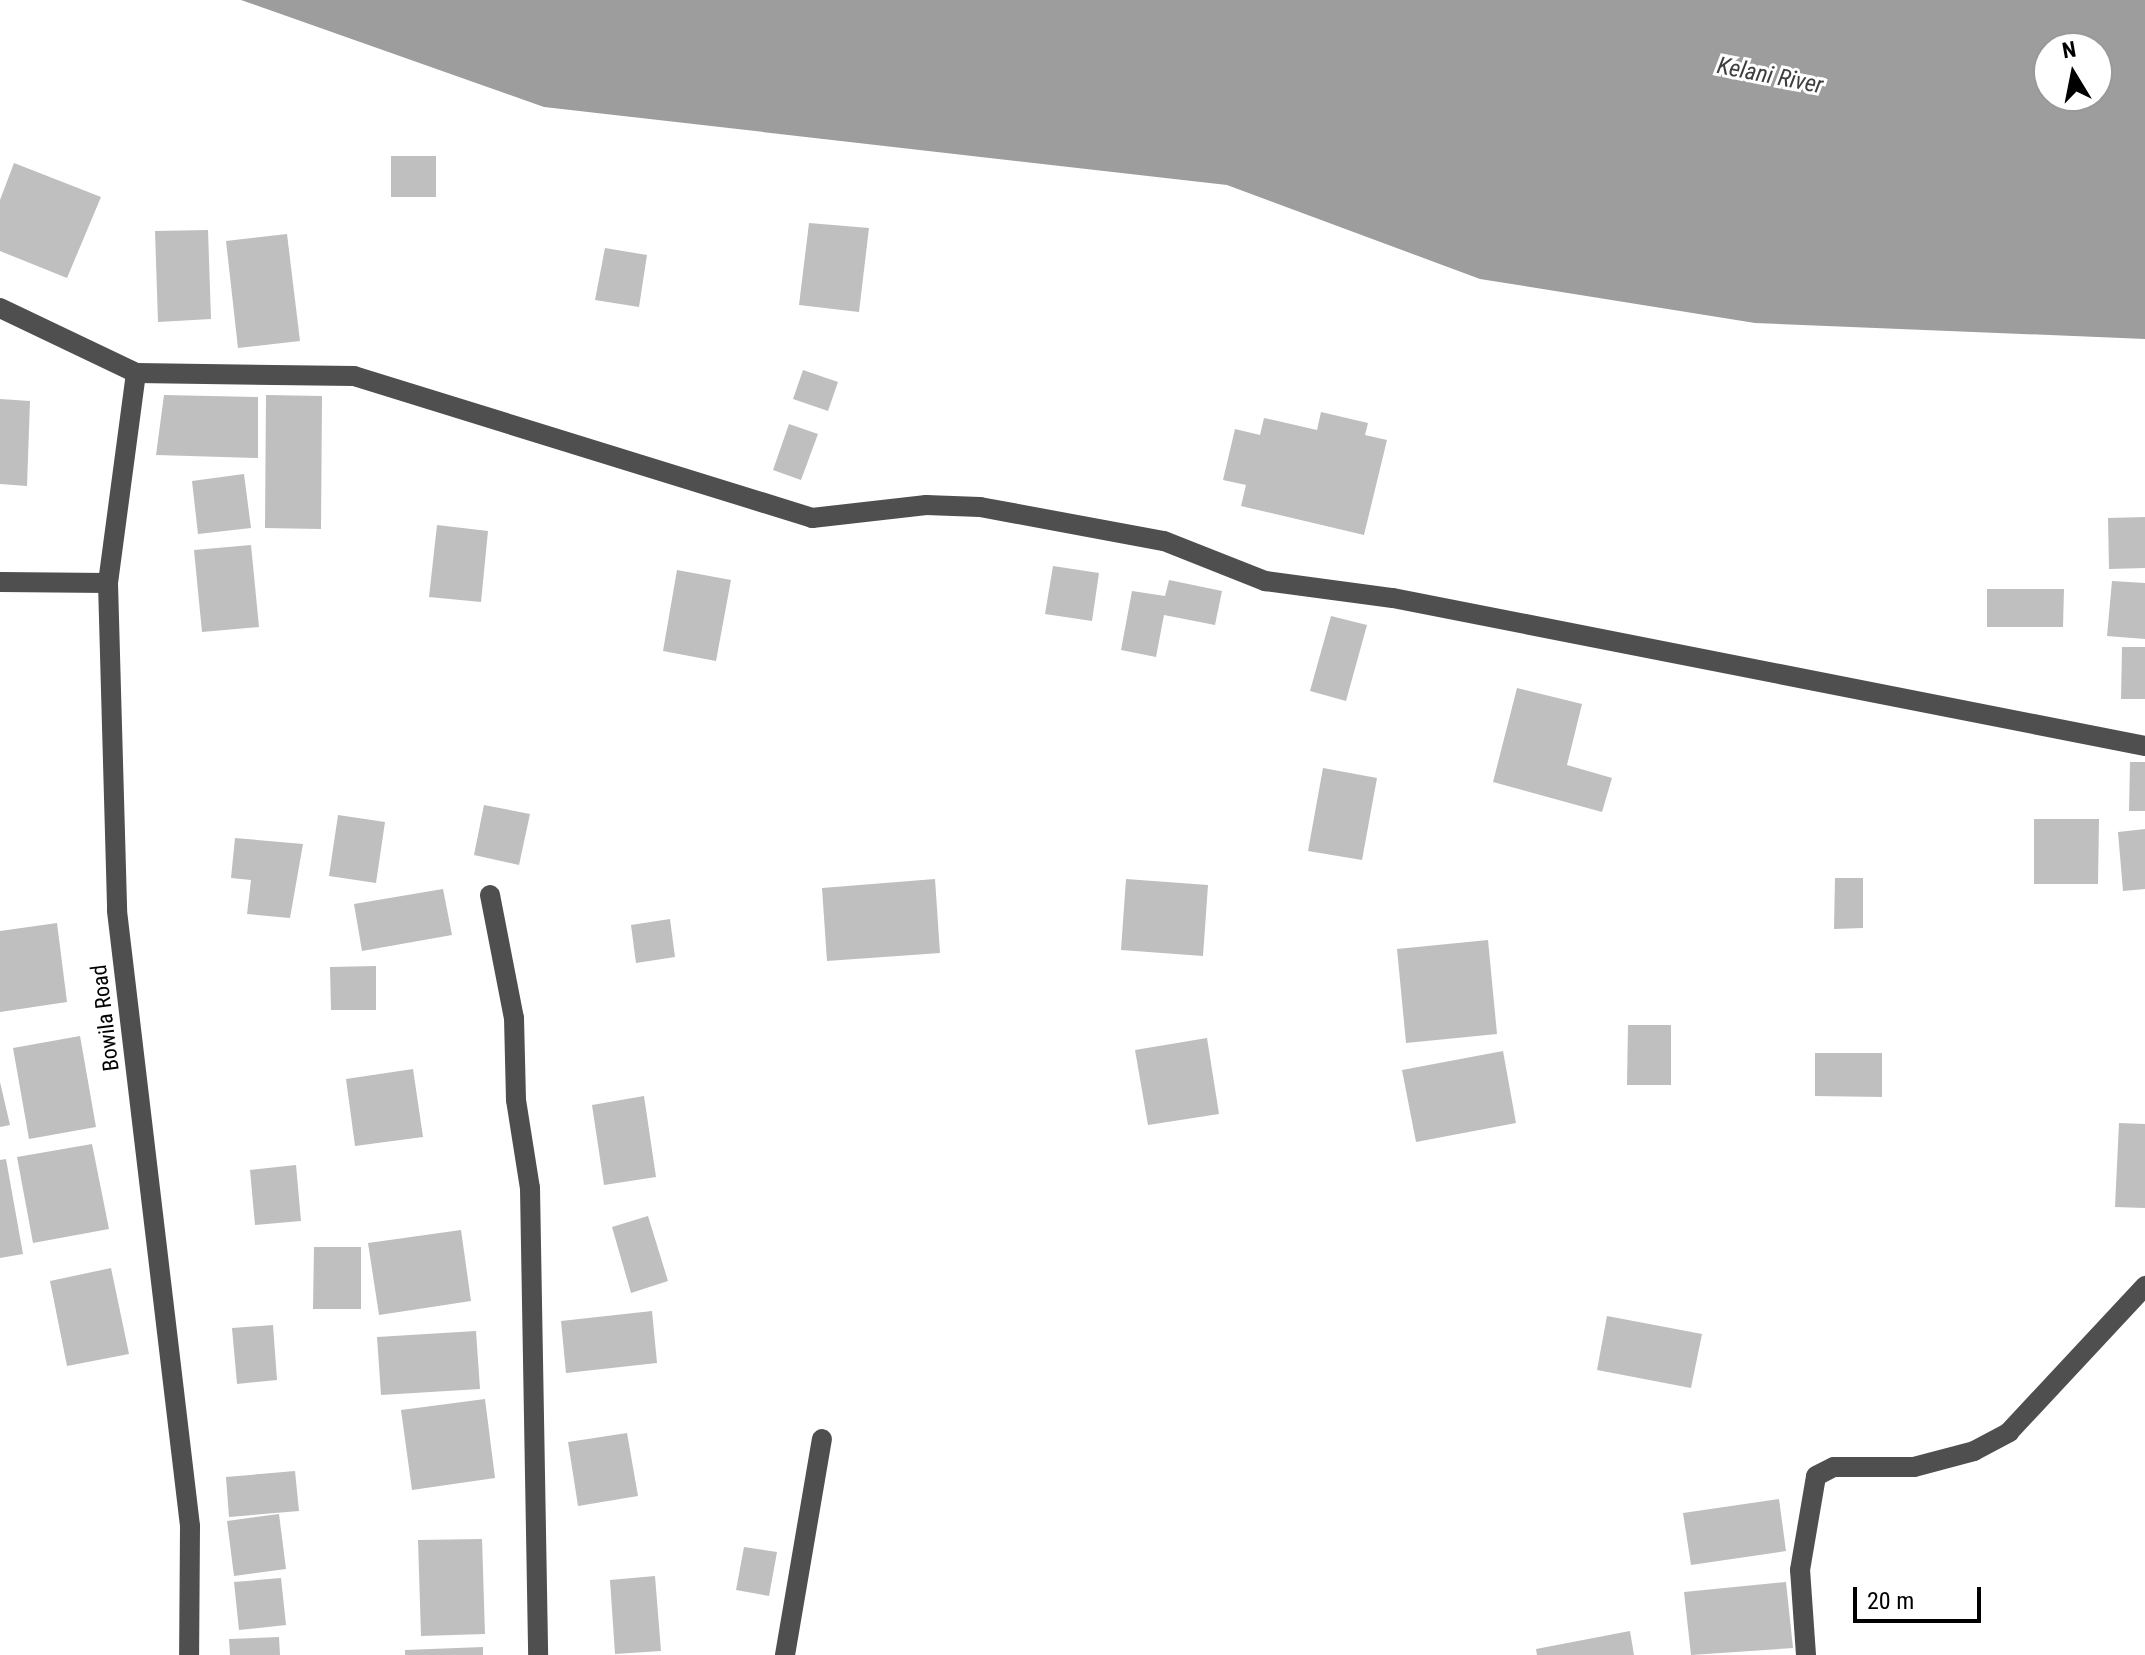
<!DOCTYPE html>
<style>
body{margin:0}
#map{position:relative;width:2145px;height:1655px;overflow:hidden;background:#fff;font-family:"Roboto Condensed",sans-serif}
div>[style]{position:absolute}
.water>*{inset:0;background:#9d9d9d}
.building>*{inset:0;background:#bfbfbf}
.minor>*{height:20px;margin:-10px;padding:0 10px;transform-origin:10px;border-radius:10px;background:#4f4f4f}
span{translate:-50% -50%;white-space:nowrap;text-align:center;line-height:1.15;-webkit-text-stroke:6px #fff;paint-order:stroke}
.street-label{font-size:22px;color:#000}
.water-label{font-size:24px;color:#3e3e3e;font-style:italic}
.north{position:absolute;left:2033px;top:32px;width:80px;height:80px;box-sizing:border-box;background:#fff;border:2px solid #999;border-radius:50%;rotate:350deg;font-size:22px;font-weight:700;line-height:32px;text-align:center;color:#000}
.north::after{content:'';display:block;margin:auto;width:28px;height:36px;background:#000;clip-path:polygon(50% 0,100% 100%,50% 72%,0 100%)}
.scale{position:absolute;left:1853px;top:1587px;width:128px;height:36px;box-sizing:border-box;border:4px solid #000;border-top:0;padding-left:10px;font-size:24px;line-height:28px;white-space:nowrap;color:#000;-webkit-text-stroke:6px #fff;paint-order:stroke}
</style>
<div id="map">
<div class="water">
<i style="clip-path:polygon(evenodd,241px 0,2145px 0,2145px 339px,1755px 323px,1480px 279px,1227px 185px,544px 107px,241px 0,2049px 48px,2097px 48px,2097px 96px,2049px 96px,2049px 48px)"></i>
</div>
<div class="building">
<i style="clip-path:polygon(391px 156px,436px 156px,436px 197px,391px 197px)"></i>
<i style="clip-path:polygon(14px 163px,101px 197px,67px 278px,0 251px,0 200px)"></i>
<i style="clip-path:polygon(809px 223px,869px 228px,859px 312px,799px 305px)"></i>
<i style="clip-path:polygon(208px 230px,211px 319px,158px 322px,155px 231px)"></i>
<i style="clip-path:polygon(287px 234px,300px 341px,238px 348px,226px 241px)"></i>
<i style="clip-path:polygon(605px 248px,647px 255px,639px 307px,595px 300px)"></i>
<i style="clip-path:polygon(803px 370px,838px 382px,828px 411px,793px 399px)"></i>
<i style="clip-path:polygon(164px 395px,258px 397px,258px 458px,156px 455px)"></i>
<i style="clip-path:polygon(266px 395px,322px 396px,321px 529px,265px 528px)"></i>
<i style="clip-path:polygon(0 399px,30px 401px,27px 486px,0 484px)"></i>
<i style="clip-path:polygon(1321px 412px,1368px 423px,1365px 435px,1387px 440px,1364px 535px,1241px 506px,1246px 485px,1223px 480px,1235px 429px,1260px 435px,1264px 418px,1317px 430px)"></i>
<i style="clip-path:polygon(789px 424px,818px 434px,801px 480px,773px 470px)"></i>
<i style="clip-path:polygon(244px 474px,251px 528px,198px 534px,192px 481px)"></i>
<i style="clip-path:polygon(2145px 517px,2145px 568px,2109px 569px,2108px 518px)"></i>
<i style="clip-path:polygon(437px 525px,488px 531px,481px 602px,429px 597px)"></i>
<i style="clip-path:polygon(251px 545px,259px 627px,202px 632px,194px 550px)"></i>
<i style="clip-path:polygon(1053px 566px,1099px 573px,1092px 621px,1045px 614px)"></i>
<i style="clip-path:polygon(677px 570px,731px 580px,716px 661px,663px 651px)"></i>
<i style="clip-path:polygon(1169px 580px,1222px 591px,1215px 625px,1164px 615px,1156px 657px,1121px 650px,1132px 591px,1165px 596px)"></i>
<i style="clip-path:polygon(2112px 581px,2145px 583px,2145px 639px,2107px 636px)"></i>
<i style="clip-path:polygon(1987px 589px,2064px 589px,2063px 627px,1987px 627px)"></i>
<i style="clip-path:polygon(1331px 616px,1367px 625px,1346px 701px,1310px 691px)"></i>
<i style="clip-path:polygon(2122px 647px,2145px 647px,2145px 699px,2121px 699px)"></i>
<i style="clip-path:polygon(1517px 688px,1582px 704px,1567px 765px,1612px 778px,1602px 812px,1493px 782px)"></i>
<i style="clip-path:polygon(2130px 762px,2145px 762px,2145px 811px,2129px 811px)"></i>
<i style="clip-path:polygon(1323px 768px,1377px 778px,1362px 860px,1308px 851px)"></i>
<i style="clip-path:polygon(484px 805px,530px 814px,519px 865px,474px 855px)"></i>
<i style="clip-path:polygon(338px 815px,385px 822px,376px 883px,329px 876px)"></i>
<i style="clip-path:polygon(2034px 819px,2099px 819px,2098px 884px,2034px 884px)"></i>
<i style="clip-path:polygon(2145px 829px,2145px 889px,2123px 891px,2118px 832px)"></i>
<i style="clip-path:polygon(235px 838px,303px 844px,290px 918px,247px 914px,251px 880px,231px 878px)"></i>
<i style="clip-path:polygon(1835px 878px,1863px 878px,1863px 928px,1834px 929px)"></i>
<i style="clip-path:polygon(935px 879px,940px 953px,827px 961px,822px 888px)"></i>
<i style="clip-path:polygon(1126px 879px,1208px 885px,1203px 956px,1121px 950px)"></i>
<i style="clip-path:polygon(443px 889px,452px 935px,362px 951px,354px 904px)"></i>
<i style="clip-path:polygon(670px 919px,675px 957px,636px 963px,631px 925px)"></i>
<i style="clip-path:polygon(57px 923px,67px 1002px,0 1012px,0 931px)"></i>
<i style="clip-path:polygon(1488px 940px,1497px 1034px,1406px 1043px,1397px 949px)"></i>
<i style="clip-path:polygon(376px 966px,376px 1010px,331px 1010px,330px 967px)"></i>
<i style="clip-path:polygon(1628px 1025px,1671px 1025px,1671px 1085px,1627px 1085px)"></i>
<i style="clip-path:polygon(80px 1036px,96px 1127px,29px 1139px,13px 1048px)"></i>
<i style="clip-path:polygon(1207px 1038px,1219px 1114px,1148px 1125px,1135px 1050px)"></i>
<i style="clip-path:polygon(1503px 1051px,1516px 1123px,1416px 1142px,1402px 1070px)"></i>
<i style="clip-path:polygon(1815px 1053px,1882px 1053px,1882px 1097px,1815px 1096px)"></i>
<i style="clip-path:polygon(413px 1069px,423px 1137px,355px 1146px,346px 1079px)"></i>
<i style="clip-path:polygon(0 1082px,10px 1125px,0 1127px)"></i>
<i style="clip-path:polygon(644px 1096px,656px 1177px,604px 1185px,592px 1105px)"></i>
<i style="clip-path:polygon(2119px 1123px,2145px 1124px,2145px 1208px,2115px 1207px)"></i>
<i style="clip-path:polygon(92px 1144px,109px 1229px,33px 1243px,17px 1157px)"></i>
<i style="clip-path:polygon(6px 1159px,23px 1254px,0 1258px,0 1160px)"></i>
<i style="clip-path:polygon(296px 1165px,301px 1221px,255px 1225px,250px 1170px)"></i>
<i style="clip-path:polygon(648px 1216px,668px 1281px,631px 1293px,612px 1227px)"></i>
<i style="clip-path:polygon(461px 1230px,471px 1301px,379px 1315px,368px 1243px)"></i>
<i style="clip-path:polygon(314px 1247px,361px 1247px,361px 1309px,313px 1309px)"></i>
<i style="clip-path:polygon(111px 1268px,129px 1354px,67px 1366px,50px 1281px)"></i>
<i style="clip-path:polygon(652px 1311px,657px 1363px,566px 1373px,561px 1321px)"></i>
<i style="clip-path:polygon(1607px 1316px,1702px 1334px,1691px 1388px,1597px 1370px)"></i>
<i style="clip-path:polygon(273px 1325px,277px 1380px,237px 1384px,232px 1328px)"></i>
<i style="clip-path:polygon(476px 1331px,480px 1389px,381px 1395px,377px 1337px)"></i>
<i style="clip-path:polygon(485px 1399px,495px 1478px,412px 1490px,401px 1410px)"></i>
<i style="clip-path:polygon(627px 1433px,638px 1496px,578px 1506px,568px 1442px)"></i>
<i style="clip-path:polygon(295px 1471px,299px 1511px,229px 1517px,226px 1477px)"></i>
<i style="clip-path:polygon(1779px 1499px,1786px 1551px,1691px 1565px,1683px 1513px)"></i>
<i style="clip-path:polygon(279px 1514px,286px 1569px,234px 1576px,227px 1521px)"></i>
<i style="clip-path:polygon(482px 1539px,485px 1634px,421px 1636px,418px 1540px)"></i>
<i style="clip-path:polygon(744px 1547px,777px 1552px,769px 1596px,736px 1590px)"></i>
<i style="clip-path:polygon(655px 1576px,661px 1651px,615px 1654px,610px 1580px)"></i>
<i style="clip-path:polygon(281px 1578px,286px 1625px,239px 1630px,234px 1582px)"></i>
<i style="clip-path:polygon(1786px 1582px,1793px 1648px,1691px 1655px,1684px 1592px)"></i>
<i style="clip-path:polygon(1630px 1631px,1634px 1655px,1537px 1655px,1536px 1649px)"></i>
<i style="clip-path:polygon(279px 1637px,280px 1655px,230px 1655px,229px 1639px)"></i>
<i style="clip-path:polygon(483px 1647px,483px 1655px,405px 1655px,405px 1650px)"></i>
</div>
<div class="minor">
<i style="left:0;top:308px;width:151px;rotate:25.5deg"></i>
<i style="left:136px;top:373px;width:218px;rotate:0.8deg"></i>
<i style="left:354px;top:376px;width:480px;rotate:17.2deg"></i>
<i style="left:812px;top:518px;width:115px;rotate:-6.5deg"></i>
<i style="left:926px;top:505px;width:54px;rotate:2.1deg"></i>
<i style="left:980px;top:507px;width:187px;rotate:10.5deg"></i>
<i style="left:1164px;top:541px;width:109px;rotate:21.6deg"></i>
<i style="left:1265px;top:581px;width:129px;rotate:7.6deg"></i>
<i style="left:1393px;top:598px;width:766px;rotate:11.13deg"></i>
<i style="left:136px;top:373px;width:212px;rotate:97.6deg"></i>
<i style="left:108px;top:583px;width:328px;rotate:88.4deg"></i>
<i style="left:117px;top:911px;width:619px;rotate:83.23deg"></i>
<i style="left:190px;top:1526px;width:129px;rotate:90.4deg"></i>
<i style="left:0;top:582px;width:108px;rotate:0.5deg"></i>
<i style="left:490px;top:895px;width:125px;rotate:79deg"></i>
<i style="left:514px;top:1018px;width:82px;rotate:88.6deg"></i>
<i style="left:516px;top:1100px;width:89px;rotate:81deg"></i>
<i style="left:530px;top:1188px;width:467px;rotate:89deg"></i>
<i style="left:785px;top:1655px;width:219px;rotate:-80.3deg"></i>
<i style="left:1806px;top:1655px;width:85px;rotate:-94deg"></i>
<i style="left:1800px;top:1570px;width:95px;rotate:-80.3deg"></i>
<i style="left:1816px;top:1476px;width:20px;rotate:-27deg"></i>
<i style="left:1834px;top:1467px;width:80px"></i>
<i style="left:1914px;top:1467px;width:62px;rotate:-14.9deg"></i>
<i style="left:1974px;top:1451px;width:40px;rotate:-28deg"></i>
<i style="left:2009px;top:1432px;width:200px;rotate:-47deg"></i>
</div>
<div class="street-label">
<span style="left:105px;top:1018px;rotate:-97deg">Bowila Road</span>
</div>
<div class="water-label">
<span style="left:1770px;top:76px;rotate:11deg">Kelani River</span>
</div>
<div class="north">N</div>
<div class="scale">20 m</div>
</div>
